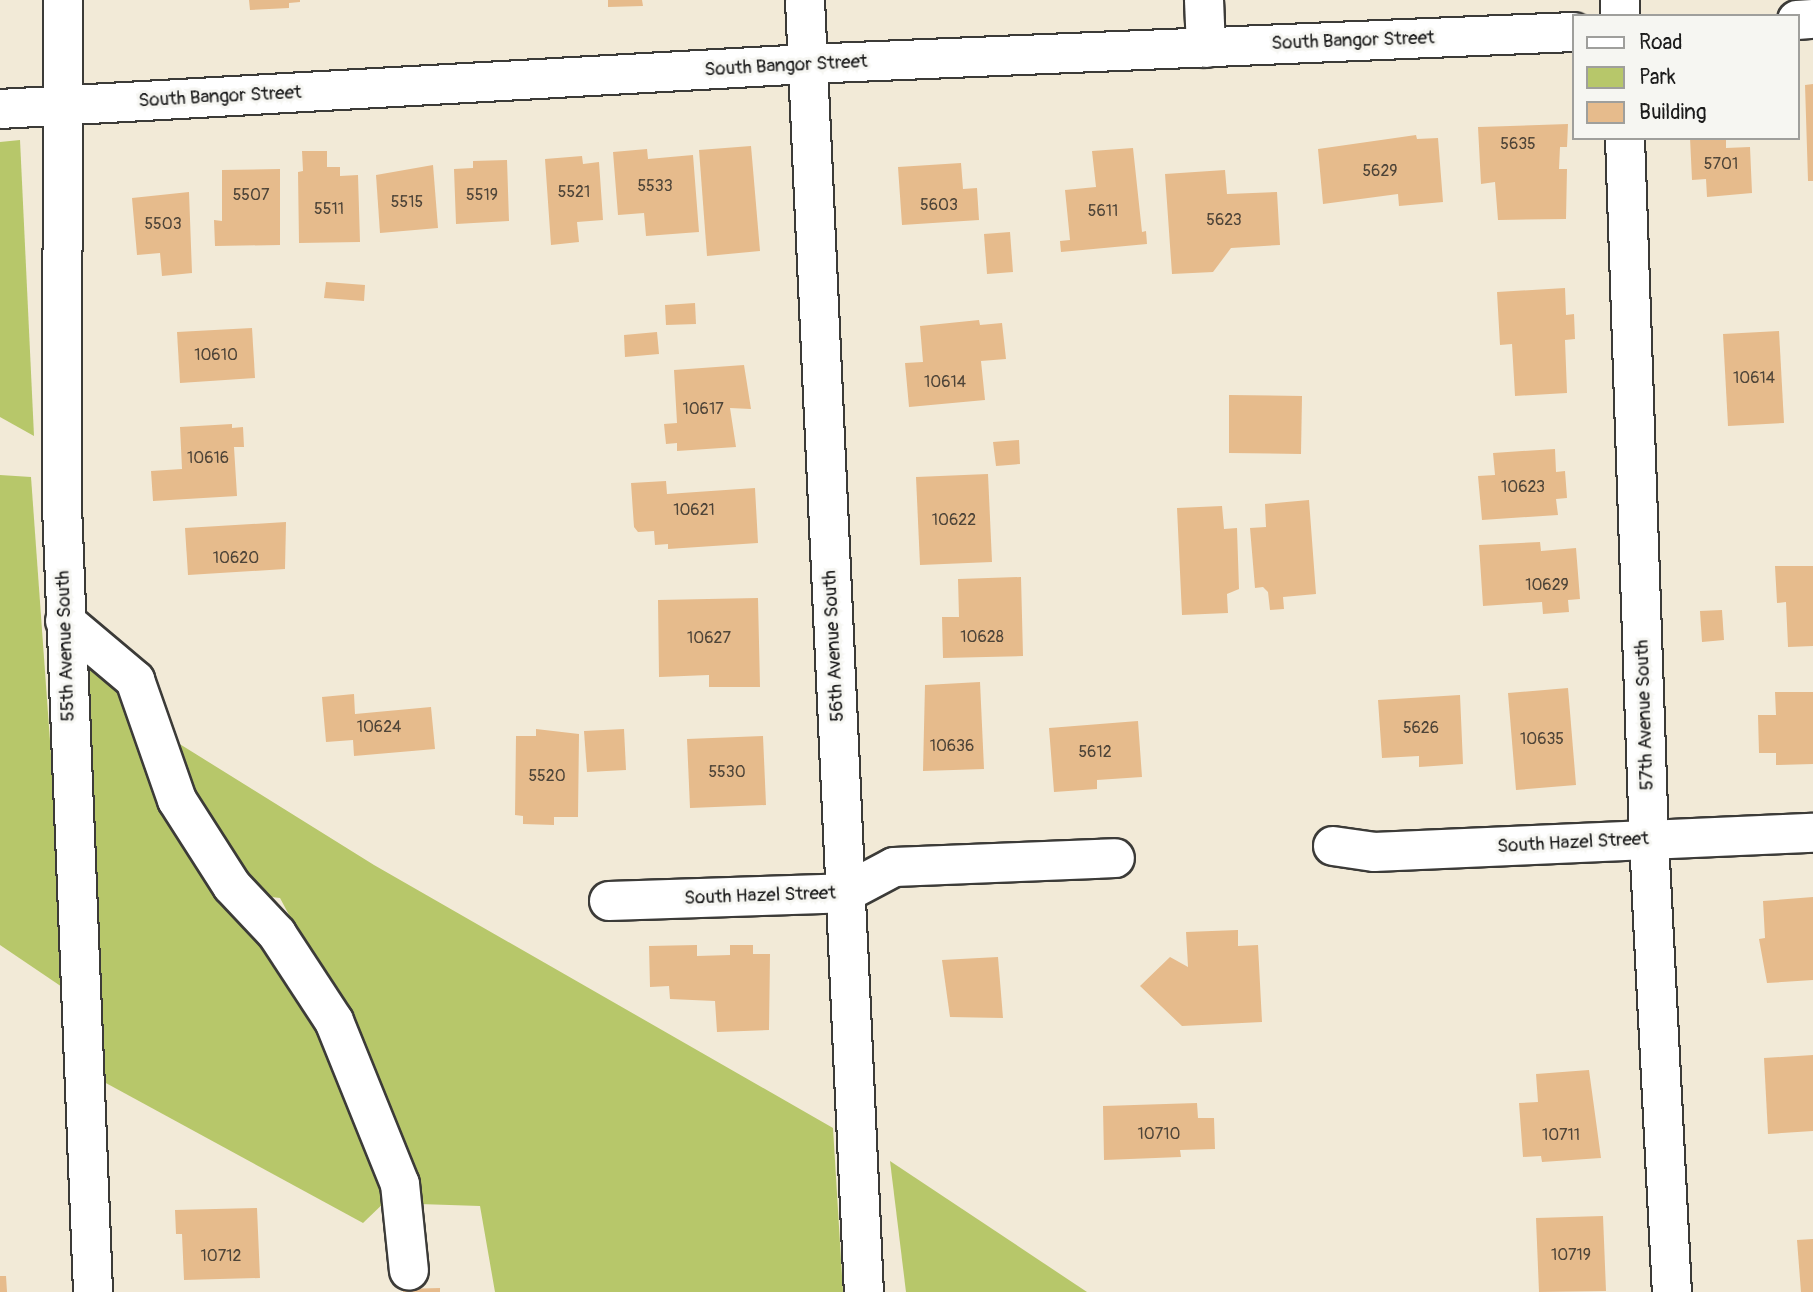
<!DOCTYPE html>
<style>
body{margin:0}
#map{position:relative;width:1813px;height:1292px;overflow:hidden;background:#f2ead7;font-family:Pangolin,sans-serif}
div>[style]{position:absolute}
.green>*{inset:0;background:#b7c76a}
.building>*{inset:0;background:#e6bb8c}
.roads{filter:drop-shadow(2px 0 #3c3b38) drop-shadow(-2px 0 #3c3b38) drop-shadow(0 2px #3c3b38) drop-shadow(0 -2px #3c3b38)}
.minor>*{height:38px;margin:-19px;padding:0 19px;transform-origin:19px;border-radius:19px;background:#fff}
span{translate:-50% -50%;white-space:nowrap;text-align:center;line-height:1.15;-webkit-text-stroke:6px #f6f6f2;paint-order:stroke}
.number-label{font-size:16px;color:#4e4438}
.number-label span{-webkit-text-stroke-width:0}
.street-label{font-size:19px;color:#1c1c1c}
.legend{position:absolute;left:1572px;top:14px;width:228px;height:126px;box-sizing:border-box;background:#f6f6f2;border:2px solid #9f9f9c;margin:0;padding:9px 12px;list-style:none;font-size:21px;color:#1c1c1c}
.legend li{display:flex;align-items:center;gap:14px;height:35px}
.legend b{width:35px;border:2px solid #9f9f9c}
</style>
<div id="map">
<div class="green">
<i style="clip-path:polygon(20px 140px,34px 436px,0 417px,0 142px)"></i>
<i style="clip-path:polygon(0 475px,31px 477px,68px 991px,0 945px)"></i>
<i style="clip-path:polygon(84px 658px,117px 683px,335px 1060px,390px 1197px,363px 1223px,104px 1082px)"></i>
<i style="clip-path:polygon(170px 738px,374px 865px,833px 1128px,843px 1292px,495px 1292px,480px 1206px,419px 1204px,330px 992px,280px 898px,255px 895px,219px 848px)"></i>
<i style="clip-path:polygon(890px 1161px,1087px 1292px,906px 1292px)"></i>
</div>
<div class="building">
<i style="clip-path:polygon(249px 0,300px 0,300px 2px,289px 3px,289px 8px,250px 10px)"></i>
<i style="clip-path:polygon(608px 0,642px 0,643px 6px,608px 7px)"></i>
<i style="clip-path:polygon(1813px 84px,1813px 181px,1808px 181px,1805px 85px)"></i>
<i style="clip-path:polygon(1568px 124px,1567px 147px,1560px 147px,1559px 169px,1567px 169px,1566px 219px,1498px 220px,1495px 182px,1481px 184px,1478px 127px)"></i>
<i style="clip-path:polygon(1416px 135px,1417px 139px,1438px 138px,1443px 202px,1399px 206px,1398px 194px,1323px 204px,1318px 149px)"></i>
<i style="clip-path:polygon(1690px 138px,1726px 138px,1726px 148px,1750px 147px,1752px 193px,1707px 197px,1706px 179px,1692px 180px)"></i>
<i style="clip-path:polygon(751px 146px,760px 251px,707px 256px,699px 150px)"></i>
<i style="clip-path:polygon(1133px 148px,1142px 232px,1146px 231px,1147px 244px,1061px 252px,1060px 241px,1070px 240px,1065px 190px,1096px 187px,1092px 151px)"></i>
<i style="clip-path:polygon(647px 149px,648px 159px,693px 155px,699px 232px,646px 236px,644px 213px,618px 215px,613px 152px)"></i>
<i style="clip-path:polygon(302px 151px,327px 151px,327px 167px,340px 167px,340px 176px,358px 175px,360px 242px,299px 243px,298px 172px,303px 171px)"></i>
<i style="clip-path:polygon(582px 156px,583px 164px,599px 162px,603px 220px,577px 222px,579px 242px,551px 245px,545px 159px)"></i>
<i style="clip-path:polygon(507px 160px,509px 221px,456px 224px,454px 169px,473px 168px,473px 161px)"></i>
<i style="clip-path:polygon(961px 163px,963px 189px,977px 188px,979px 220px,902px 225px,898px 167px)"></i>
<i style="clip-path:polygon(433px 165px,438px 228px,380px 233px,376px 175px)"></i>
<i style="clip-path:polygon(280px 169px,280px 245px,215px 246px,214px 220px,222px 221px,222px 170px)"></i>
<i style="clip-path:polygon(1225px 170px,1227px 194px,1277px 192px,1280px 245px,1231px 248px,1213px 272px,1172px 274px,1165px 174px)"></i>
<i style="clip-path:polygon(189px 192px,192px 273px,162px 276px,160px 253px,137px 255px,132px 198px)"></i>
<i style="clip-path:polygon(1010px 232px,1013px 272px,987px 274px,984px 234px)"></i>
<i style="clip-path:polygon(326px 282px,365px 285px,364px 301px,324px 298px)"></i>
<i style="clip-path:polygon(1565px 288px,1566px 315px,1574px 314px,1575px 339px,1565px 340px,1567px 393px,1515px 396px,1512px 344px,1500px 345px,1497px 292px)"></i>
<i style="clip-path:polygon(695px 303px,696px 324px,666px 325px,665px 305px)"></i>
<i style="clip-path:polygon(979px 320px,980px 325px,1002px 323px,1006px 359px,981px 361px,985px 400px,909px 407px,905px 363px,923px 362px,920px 326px)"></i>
<i style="clip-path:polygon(252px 328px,255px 378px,180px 383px,177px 332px)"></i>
<i style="clip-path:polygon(1779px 331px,1784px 423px,1728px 426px,1723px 334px)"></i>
<i style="clip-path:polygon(657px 332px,659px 354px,625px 357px,624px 335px)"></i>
<i style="clip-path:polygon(744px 365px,751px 409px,730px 408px,736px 447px,677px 451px,677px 443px,666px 444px,664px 424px,677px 423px,674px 370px)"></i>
<i style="clip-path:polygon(1229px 395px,1302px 396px,1301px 454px,1229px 453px)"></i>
<i style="clip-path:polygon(232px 424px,232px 428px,243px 427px,244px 447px,234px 447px,237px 496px,153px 501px,151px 471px,182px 469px,180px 427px)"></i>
<i style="clip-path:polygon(1019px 440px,1020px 464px,996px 466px,993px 442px)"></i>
<i style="clip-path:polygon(1555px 449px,1556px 472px,1565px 471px,1567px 498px,1556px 499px,1558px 515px,1482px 520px,1478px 476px,1495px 475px,1493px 453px)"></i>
<i style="clip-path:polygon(988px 474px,992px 562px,920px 565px,916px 477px)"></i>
<i style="clip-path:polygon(666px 481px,667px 494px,755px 488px,758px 543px,668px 549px,668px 544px,655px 545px,654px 531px,638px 532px,634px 527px,631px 483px)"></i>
<i style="clip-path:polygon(1309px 500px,1316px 594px,1283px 597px,1284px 609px,1270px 610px,1268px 592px,1263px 587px,1255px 588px,1250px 528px,1266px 527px,1265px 504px)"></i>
<i style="clip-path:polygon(1222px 506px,1224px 529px,1237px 528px,1239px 589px,1227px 594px,1228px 613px,1182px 615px,1177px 508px)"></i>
<i style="clip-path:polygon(286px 522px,285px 569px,188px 575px,185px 528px)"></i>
<i style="clip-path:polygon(1540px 542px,1541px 551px,1576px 548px,1580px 599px,1568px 600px,1569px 612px,1543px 614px,1542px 602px,1483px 606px,1479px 545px)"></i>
<i style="clip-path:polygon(1775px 566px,1813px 566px,1813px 646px,1788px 647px,1786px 602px,1777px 603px)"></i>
<i style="clip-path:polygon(1021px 577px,1023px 656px,943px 658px,942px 617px,959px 617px,958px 579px)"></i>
<i style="clip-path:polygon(758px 598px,760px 687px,709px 687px,709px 675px,659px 677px,658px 600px)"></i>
<i style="clip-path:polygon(1722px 610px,1724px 640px,1702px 642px,1700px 611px)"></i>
<i style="clip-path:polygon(980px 682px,984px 769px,923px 771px,925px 685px)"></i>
<i style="clip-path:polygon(1568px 688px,1576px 785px,1516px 790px,1508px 693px)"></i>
<i style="clip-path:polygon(1775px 692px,1813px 692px,1813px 764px,1776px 765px,1776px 753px,1759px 753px,1758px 715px,1776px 715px)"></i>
<i style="clip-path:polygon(354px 694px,355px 714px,431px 707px,435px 749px,354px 756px,353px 740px,326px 742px,322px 697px)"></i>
<i style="clip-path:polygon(1460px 695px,1463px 764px,1419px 767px,1419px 756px,1382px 758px,1378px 700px)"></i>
<i style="clip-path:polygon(1138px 721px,1142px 777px,1097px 780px,1097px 789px,1054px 792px,1049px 728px)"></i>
<i style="clip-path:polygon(536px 729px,579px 734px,578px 817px,554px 817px,554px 825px,523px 824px,523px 816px,515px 815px,516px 736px,536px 736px)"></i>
<i style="clip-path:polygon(624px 729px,626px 770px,587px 772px,584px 731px)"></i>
<i style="clip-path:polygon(763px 736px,766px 805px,690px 808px,687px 739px)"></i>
<i style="clip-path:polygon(1813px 897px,1813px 980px,1767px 983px,1759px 939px,1765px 938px,1763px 901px)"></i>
<i style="clip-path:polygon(1238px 930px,1238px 946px,1258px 945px,1262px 1022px,1182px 1026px,1140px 986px,1170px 957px,1188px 967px,1186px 932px)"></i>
<i style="clip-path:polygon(697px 945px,697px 956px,730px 955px,730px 945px,753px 945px,753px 954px,770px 954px,769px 1030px,717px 1032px,715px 1001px,670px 999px,669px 986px,650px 987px,649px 946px)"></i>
<i style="clip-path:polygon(998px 957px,1003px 1018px,950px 1017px,942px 960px)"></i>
<i style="clip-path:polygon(1813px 1055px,1813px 1131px,1768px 1134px,1764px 1058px)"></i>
<i style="clip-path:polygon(1589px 1070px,1601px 1158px,1542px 1162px,1541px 1156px,1523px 1157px,1519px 1103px,1538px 1102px,1536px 1074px)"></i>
<i style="clip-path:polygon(1197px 1103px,1198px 1118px,1214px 1118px,1215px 1149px,1180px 1150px,1181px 1157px,1104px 1160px,1103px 1106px)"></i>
<i style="clip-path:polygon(257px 1208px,260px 1278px,184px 1280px,182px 1234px,176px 1234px,175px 1210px)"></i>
<i style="clip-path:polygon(1603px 1216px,1606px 1291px,1539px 1292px,1536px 1218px)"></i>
<i style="clip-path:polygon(1813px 1239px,1813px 1292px,1801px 1292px,1797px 1240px)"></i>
<i style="clip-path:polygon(0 1276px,6px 1276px,7px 1292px,0 1292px)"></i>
<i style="clip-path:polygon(440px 1288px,440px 1292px,403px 1292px,403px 1289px)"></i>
</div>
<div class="roads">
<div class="minor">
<i style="left:63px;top:0;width:506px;rotate:90.11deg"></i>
<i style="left:62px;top:506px;width:787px;rotate:87.74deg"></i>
<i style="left:805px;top:0;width:1293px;rotate:87.39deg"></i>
<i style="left:1204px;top:0;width:48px;rotate:87.6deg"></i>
<i style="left:1620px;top:0;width:16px;rotate:90deg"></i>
<i style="left:1797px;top:20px;width:16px;rotate:-4deg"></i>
<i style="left:0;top:109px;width:808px;rotate:-3.19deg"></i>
<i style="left:807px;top:64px;width:767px;rotate:-2.39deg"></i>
<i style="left:1625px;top:138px;width:702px;rotate:88.04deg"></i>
<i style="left:1649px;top:840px;width:453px;rotate:87.1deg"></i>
<i style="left:65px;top:621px;width:92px;rotate:40.1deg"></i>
<i style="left:135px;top:680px;width:127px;rotate:70.7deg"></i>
<i style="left:177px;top:800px;width:102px;rotate:57.4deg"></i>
<i style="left:232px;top:886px;width:66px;rotate:46.8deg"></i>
<i style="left:277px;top:934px;width:104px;rotate:56.8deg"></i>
<i style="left:334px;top:1021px;width:176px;rotate:68deg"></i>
<i style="left:400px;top:1184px;width:87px;rotate:84.1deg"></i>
<i style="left:1333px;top:846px;width:41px;rotate:8.3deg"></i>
<i style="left:1374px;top:852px;width:439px;rotate:-2.5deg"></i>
<i style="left:609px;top:901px;width:236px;rotate:-1.9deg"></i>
<i style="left:845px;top:893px;width:55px;rotate:-28deg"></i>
<i style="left:894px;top:867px;width:221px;rotate:-2.3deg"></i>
</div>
</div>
<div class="number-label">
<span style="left:1518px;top:144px">5635</span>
<span style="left:1721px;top:164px">5701</span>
<span style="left:1380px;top:171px">5629</span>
<span style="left:655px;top:186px">5533</span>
<span style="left:574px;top:192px">5521</span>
<span style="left:251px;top:195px">5507</span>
<span style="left:482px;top:195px">5519</span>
<span style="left:407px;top:202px">5515</span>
<span style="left:939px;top:205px">5603</span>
<span style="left:329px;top:209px">5511</span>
<span style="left:1103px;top:211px">5611</span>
<span style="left:1224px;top:220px">5623</span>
<span style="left:163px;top:224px">5503</span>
<span style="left:216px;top:355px">10610</span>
<span style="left:1754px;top:378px">10614</span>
<span style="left:945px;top:382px">10614</span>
<span style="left:703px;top:409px">10617</span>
<span style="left:208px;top:458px">10616</span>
<span style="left:1523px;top:487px">10623</span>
<span style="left:694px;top:510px">10621</span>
<span style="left:954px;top:520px">10622</span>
<span style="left:236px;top:558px">10620</span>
<span style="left:1547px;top:585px">10629</span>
<span style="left:982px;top:637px">10628</span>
<span style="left:709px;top:638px">10627</span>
<span style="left:379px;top:727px">10624</span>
<span style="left:1421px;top:728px">5626</span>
<span style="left:1542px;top:739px">10635</span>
<span style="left:952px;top:746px">10636</span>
<span style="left:1095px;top:752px">5612</span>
<span style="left:727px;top:772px">5530</span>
<span style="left:547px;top:776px">5520</span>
<span style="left:1159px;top:1134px">10710</span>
<span style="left:1561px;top:1135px">10711</span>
<span style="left:1571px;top:1255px">10719</span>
<span style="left:221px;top:1256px">10712</span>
</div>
<div class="street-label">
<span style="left:1353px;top:41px;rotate:-2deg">South Bangor Street</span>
<span style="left:786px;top:66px;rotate:-3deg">South Bangor Street</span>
<span style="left:220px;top:97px;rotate:-3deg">South Bangor Street</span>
<span style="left:66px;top:646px;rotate:-92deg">55th Avenue South</span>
<span style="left:834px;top:646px;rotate:-93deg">56th Avenue South</span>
<span style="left:1645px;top:715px;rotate:-92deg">57th Avenue South</span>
<span style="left:1573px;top:843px;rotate:-3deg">South Hazel Street</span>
<span style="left:760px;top:896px;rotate:-2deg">South Hazel Street</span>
</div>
<ul class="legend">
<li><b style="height:9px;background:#fff"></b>Road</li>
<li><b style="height:19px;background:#b7c76a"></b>Park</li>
<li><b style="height:19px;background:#e6bb8c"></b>Building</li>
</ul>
</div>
